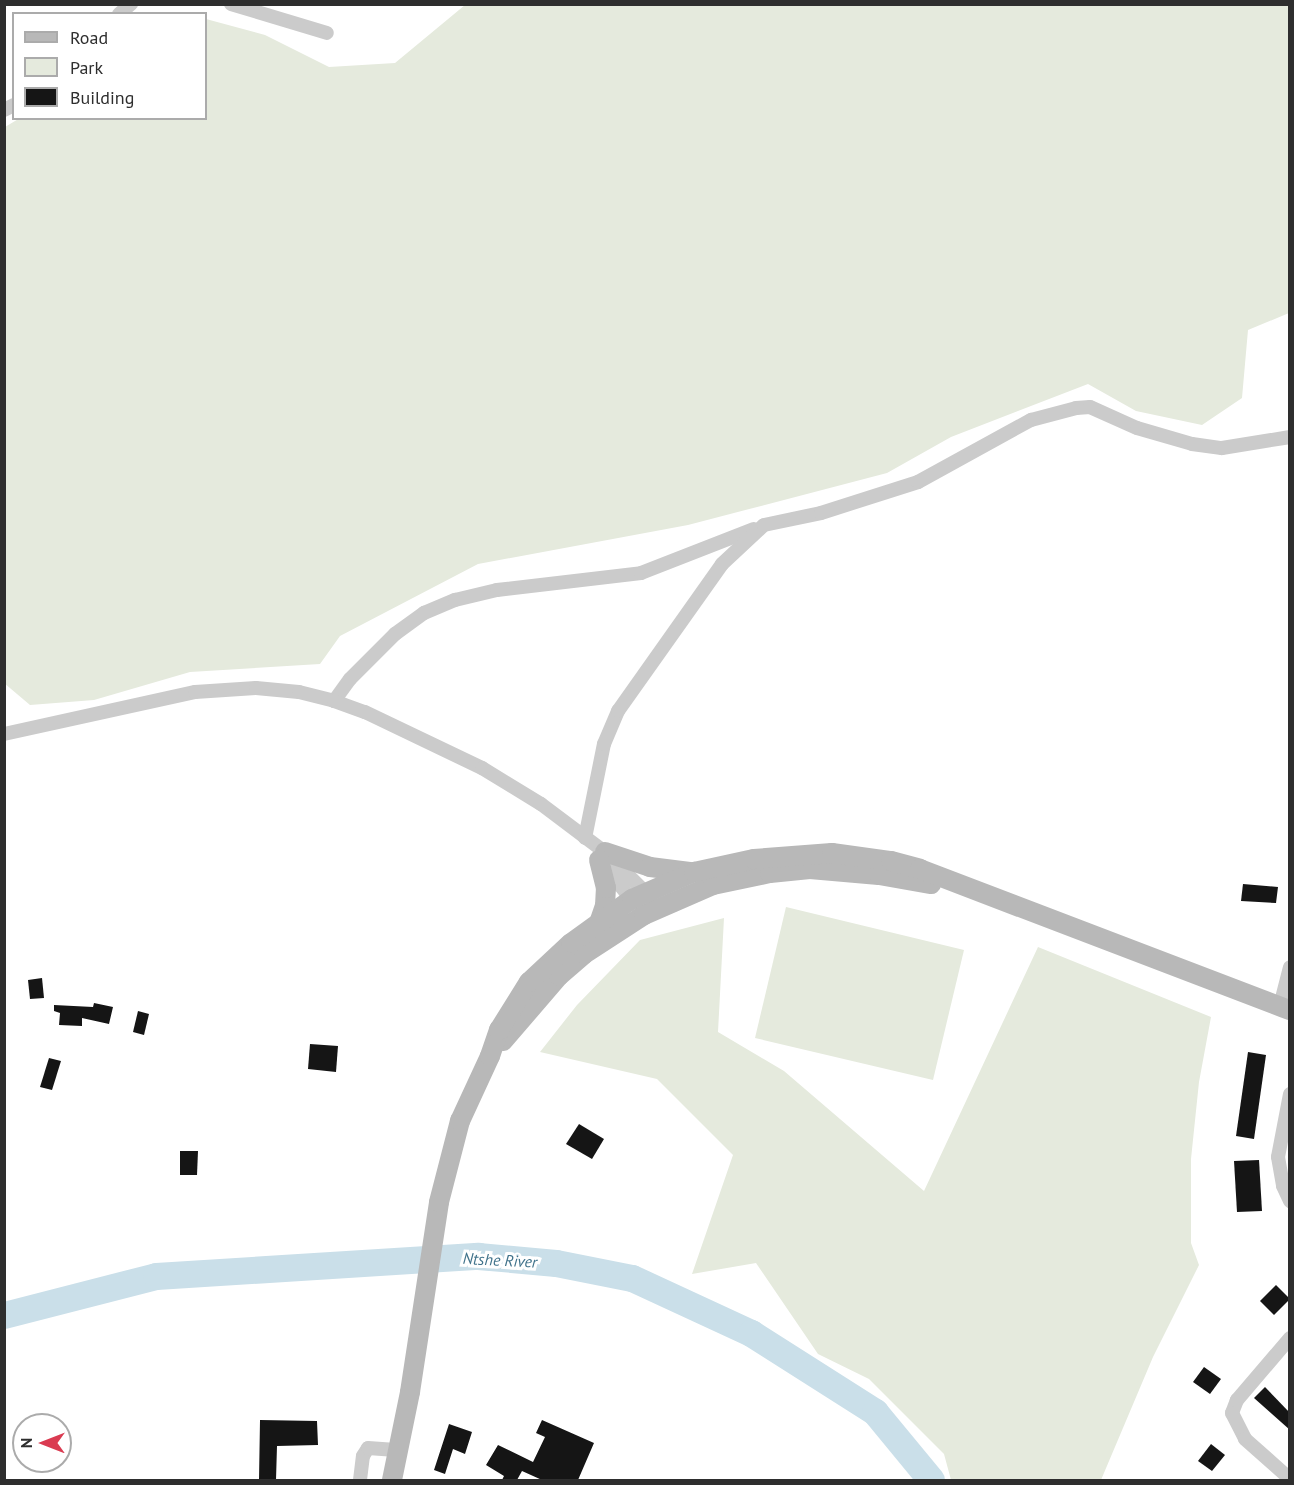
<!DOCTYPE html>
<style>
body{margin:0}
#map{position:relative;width:1294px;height:1485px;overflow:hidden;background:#fff;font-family:"PT Sans",sans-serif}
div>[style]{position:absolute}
.green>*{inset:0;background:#e5eadd}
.river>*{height:27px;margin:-13.5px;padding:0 13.5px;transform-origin:13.5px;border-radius:13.5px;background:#cadfe9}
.building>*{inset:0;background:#151515}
.street>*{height:14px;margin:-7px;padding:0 7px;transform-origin:7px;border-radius:7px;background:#cbcbcb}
.secondary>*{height:20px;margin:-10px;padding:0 10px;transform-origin:10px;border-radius:10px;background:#b8b8b8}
span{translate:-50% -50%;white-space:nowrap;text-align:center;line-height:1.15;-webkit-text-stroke:6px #fff;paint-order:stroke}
.water-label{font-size:16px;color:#41738b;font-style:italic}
.frame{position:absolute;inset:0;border:6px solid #2e2e2e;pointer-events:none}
.legend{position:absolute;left:12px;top:12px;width:195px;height:108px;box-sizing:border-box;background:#fff;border:2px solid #ababab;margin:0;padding:8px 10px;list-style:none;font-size:18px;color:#2e2e2e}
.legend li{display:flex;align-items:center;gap:12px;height:30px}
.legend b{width:30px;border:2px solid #ababab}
.north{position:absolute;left:12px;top:1413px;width:60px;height:60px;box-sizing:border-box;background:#fff;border:2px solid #ababab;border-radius:50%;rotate:270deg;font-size:16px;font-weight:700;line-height:24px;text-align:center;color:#2e2e2e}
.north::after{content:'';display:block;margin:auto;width:21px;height:27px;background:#da3b51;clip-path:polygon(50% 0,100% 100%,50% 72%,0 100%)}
</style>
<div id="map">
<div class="green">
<i style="clip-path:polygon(465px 5px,1289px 5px,1289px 313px,1248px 330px,1242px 398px,1202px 425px,1136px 411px,1088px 384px,951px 437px,887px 473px,688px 525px,478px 564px,340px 636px,320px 664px,190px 672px,94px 700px,30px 705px,4px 683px,5px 127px,20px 118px,206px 118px,206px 19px,265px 35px,329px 67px,395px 63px)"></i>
<i style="clip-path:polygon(786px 907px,964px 950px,933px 1080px,755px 1038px)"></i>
<i style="clip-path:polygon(724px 918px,718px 1032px,784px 1071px,924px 1191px,1038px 947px,1211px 1017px,1199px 1082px,1191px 1159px,1191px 1243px,1199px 1265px,1153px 1357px,1101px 1480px,951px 1480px,944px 1454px,869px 1379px,818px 1354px,756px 1263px,692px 1274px,733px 1155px,657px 1079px,540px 1052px,577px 1005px,640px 940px)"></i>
</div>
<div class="river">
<i style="left:4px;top:1315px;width:157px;rotate:-14.4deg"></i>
<i style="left:156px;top:1276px;width:323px;rotate:-3.6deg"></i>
<i style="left:478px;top:1256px;width:78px;rotate:5.1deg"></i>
<i style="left:556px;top:1263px;width:77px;rotate:11.2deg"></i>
<i style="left:632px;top:1278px;width:131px;rotate:24.8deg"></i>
<i style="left:751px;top:1333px;width:147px;rotate:32.5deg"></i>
<i style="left:875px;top:1412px;width:88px;rotate:50.5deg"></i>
</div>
<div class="building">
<i style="clip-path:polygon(1243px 884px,1278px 887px,1276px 903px,1241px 901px)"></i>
<i style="clip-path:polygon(42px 978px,44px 998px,30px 999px,28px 980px)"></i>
<i style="clip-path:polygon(94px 1003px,113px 1007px,109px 1024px,82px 1018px,82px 1026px,59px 1025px,60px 1013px,54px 1011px,54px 1005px,93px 1007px)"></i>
<i style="clip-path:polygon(138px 1011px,149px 1014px,144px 1035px,133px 1032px)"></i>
<i style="clip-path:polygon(310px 1044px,338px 1046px,336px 1072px,308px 1069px)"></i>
<i style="clip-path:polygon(1248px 1052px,1266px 1055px,1254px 1139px,1236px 1136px)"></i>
<i style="clip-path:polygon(49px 1058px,61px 1061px,52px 1090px,40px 1087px)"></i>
<i style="clip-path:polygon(579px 1124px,604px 1139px,592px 1159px,566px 1144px)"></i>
<i style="clip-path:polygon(180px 1151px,198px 1151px,197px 1175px,180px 1175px)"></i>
<i style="clip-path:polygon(1259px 1160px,1262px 1211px,1237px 1212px,1234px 1161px)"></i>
<i style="clip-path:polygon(1276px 1285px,1290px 1299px,1274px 1315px,1260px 1301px)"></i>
<i style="clip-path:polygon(1204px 1367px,1221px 1379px,1210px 1394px,1193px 1382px)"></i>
<i style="clip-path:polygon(1265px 1387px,1290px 1413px,1290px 1430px,1254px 1398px)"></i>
<i style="clip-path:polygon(260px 1420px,317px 1421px,318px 1445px,277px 1446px,276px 1480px,259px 1480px)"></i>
<i style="clip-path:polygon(542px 1420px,594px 1443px,578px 1480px,542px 1480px,522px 1471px,517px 1480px,502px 1480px,504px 1476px,486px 1465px,498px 1445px,533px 1462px,545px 1437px,536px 1433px)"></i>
<i style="clip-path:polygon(449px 1424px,472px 1432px,465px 1454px,453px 1449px,445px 1474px,434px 1470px)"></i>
<i style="clip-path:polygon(1211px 1444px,1225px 1455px,1212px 1471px,1198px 1461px)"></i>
</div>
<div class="street">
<i style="left:231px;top:4px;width:100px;rotate:16.8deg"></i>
<i style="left:119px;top:14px;width:16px;rotate:-40deg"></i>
<i style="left:4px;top:110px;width:11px;rotate:-27deg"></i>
<i style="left:334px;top:701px;width:27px;rotate:-54deg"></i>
<i style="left:350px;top:679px;width:64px;rotate:-45deg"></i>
<i style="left:395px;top:634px;width:36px;rotate:-36deg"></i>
<i style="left:424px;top:613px;width:34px;rotate:-23deg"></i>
<i style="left:455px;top:600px;width:43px;rotate:-13.4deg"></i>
<i style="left:497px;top:590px;width:145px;rotate:-6.7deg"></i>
<i style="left:641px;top:573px;width:121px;rotate:-21.3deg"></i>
<i style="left:4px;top:734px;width:196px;rotate:-12.4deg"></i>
<i style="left:195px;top:692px;width:61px;rotate:-3.8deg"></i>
<i style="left:256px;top:688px;width:43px;rotate:5.3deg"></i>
<i style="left:299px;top:692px;width:36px;rotate:14deg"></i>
<i style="left:334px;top:701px;width:33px;rotate:20deg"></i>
<i style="left:365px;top:712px;width:130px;rotate:25.6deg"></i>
<i style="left:482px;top:768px;width:69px;rotate:31.4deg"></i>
<i style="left:541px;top:804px;width:80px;rotate:36.9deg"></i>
<i style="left:605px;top:852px;width:65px;rotate:45deg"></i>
<i style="left:585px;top:838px;width:96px;rotate:-78.6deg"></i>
<i style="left:604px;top:744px;width:36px;rotate:-67deg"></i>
<i style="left:618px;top:711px;width:180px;rotate:-54.7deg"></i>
<i style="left:722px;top:564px;width:57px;rotate:-42.9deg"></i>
<i style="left:764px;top:525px;width:58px;rotate:-11.9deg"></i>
<i style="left:821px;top:513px;width:102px;rotate:-17.7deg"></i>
<i style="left:918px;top:482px;width:129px;rotate:-28.8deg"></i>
<i style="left:1031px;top:420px;width:47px;rotate:-14.9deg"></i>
<i style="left:1076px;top:408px;width:14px;rotate:-4deg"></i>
<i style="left:1090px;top:407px;width:51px;rotate:24.1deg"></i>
<i style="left:1137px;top:428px;width:57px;rotate:16.2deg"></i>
<i style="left:1192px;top:444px;width:30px;rotate:8deg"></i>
<i style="left:1222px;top:448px;width:69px;rotate:-9.2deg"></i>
<i style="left:603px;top:864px;width:53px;rotate:51.2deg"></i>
<i style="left:1280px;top:1006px;width:40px;rotate:-75.6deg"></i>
<i style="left:1290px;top:1094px;width:64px;rotate:100.8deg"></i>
<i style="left:1278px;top:1157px;width:29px;rotate:80deg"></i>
<i style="left:1283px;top:1186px;width:17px;rotate:65deg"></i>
<i style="left:1290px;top:1338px;width:82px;rotate:130.5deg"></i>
<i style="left:1237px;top:1400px;width:14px;rotate:111deg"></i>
<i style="left:1232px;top:1413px;width:29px;rotate:63deg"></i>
<i style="left:1245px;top:1439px;width:60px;rotate:41.6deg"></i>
<i style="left:360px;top:1480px;width:24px;rotate:-83deg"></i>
<i style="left:363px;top:1456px;width:9px;rotate:-58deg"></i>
<i style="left:368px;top:1448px;width:28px;rotate:4deg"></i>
</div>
<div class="secondary">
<i style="left:605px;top:852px;width:47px;rotate:18.4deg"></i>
<i style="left:650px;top:867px;width:40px;rotate:7.1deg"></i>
<i style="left:599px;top:923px;width:18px;rotate:-71deg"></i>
<i style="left:605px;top:906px;width:18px;rotate:-87deg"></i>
<i style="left:606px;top:888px;width:29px;rotate:-104deg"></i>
<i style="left:503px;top:1041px;width:86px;rotate:-49.3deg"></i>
<i style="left:559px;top:976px;width:33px;rotate:-41deg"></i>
<i style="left:584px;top:954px;width:72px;rotate:-33deg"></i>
<i style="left:644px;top:915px;width:75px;rotate:-23.5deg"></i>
<i style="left:713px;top:885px;width:58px;rotate:-11.9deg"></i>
<i style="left:770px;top:873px;width:40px;rotate:-5.7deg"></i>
<i style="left:810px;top:869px;width:69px;rotate:5deg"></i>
<i style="left:879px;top:875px;width:53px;rotate:9.8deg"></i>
<i style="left:392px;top:1480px;width:90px;rotate:-78.4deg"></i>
<i style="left:410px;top:1392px;width:192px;rotate:-81.3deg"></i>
<i style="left:439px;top:1202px;width:84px;rotate:-75.5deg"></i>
<i style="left:460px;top:1121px;width:72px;rotate:-65.2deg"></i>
<i style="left:490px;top:1056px;width:28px;rotate:-71deg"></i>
<i style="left:499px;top:1030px;width:57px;rotate:-58deg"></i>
<i style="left:529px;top:982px;width:57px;rotate:-42.9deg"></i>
<i style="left:571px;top:943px;width:75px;rotate:-35.8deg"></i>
<i style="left:632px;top:899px;width:68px;rotate:-23.5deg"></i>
<i style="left:694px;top:872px;width:61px;rotate:-12.2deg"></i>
<i style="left:754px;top:859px;width:78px;rotate:-4.4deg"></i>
<i style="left:832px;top:853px;width:60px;rotate:7.7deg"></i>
<i style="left:891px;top:861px;width:30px;rotate:15deg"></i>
<i style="left:920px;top:869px;width:396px;rotate:20.9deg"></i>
</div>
<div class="water-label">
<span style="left:500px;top:1260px;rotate:3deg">Ntshe River</span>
</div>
<div class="frame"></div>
<ul class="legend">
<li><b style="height:8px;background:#b8b8b8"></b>Road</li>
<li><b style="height:16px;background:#e5eadd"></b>Park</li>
<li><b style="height:16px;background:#151515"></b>Building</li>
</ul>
<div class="north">N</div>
</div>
